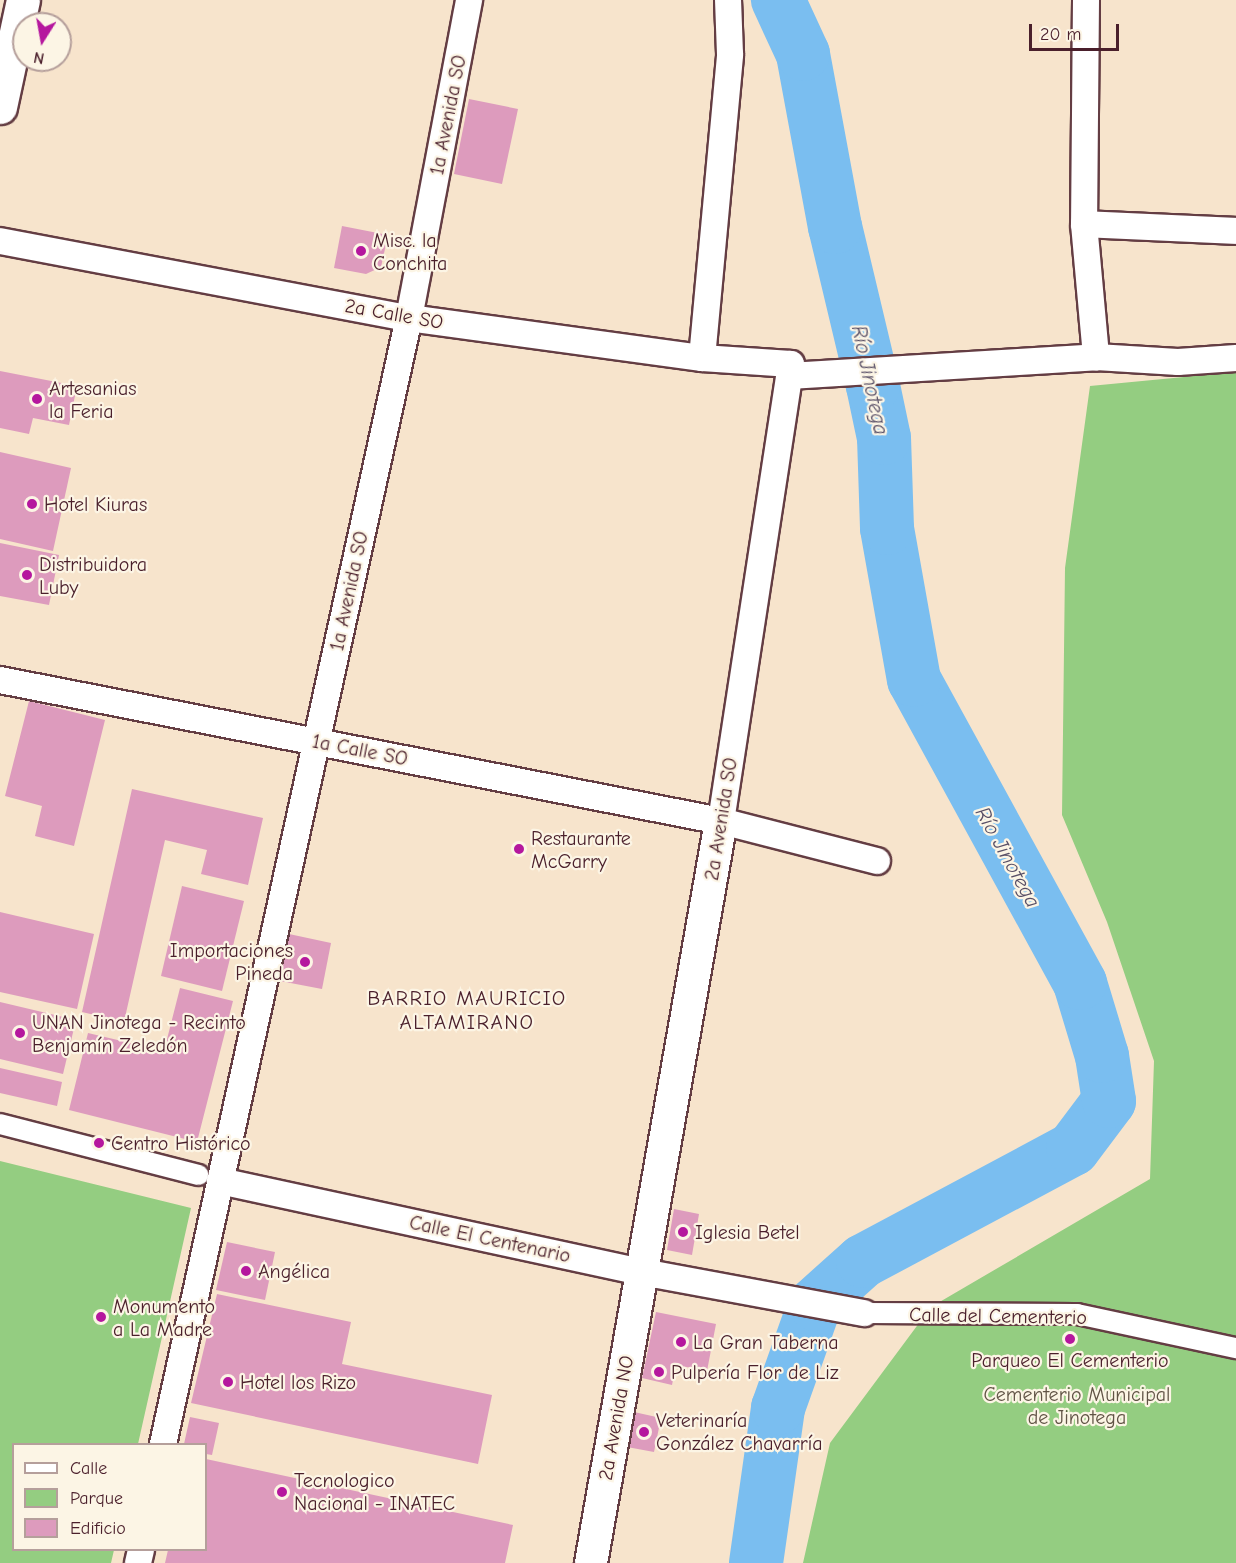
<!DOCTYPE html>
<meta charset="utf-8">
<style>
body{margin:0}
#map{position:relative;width:1236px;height:1563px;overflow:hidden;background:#f7e4cc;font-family:"Comic Neue",sans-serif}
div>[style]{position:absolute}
.green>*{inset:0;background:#94cd81}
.river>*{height:54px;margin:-27px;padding:0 27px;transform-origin:27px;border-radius:27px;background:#7abef0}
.building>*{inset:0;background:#dd9bbd}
.roads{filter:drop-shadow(2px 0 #643d43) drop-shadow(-2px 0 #643d43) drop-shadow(0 2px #643d43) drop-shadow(0 -2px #643d43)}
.pedestrian>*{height:20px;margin:-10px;padding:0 10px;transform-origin:10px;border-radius:10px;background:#fff}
.minor>*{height:26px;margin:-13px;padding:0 13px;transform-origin:13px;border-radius:13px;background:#fff}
.tertiary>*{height:32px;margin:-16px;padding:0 16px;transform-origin:16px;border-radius:16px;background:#fff}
.secondary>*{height:33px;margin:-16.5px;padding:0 16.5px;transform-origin:16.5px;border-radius:16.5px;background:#fff}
.dots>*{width:16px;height:16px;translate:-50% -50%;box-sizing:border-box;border:3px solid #fcf5e5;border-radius:50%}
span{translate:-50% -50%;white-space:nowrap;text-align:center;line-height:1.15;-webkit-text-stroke:4.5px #fcf5e5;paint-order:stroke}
.street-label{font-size:20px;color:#4a1f2b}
.poi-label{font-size:20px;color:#4a1f2b}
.left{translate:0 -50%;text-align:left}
.right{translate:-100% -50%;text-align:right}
.park-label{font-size:20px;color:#605345}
.water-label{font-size:21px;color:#584f66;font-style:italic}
.neighbourhood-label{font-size:21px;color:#4a1f2b;letter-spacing:1.5px}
.legend{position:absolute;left:12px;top:1443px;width:195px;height:108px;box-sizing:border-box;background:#fcf5e5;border:2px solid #b59f9b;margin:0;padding:8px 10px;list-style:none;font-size:18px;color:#4a1f2b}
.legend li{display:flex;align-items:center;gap:12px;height:30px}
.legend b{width:30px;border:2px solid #b59f9b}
.north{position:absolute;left:12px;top:12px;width:60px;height:60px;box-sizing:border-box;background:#fcf5e5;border:2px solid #b59f9b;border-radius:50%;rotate:191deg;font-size:16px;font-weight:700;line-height:24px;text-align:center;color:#4a1f2b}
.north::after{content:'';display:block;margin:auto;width:21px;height:27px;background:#b5179e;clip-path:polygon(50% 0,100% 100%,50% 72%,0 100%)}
.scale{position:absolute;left:1029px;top:24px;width:90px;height:27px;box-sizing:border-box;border:3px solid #4a1f2b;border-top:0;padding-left:8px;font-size:18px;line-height:21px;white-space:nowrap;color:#4a1f2b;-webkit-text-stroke:4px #fcf5e5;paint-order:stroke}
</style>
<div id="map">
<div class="green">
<i style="clip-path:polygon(1236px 372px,1236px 1563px,803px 1563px,830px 1443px,931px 1307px,1150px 1179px,1154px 1061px,1107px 922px,1062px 815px,1065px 568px,1090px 386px)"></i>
<i style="clip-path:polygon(0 1161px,191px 1208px,138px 1444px,14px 1444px,14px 1550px,114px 1550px,111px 1563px,0 1563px)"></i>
</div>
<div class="river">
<i style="left:756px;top:1563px;width:157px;rotate:-81.9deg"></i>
<i style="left:778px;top:1408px;width:110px;rotate:-70.4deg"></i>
<i style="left:815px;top:1304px;width:64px;rotate:-41.9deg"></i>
<i style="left:863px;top:1261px;width:238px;rotate:-28.1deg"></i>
<i style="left:1073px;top:1149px;width:60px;rotate:-53.1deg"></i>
<i style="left:1109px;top:1101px;width:46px;rotate:-98.8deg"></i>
<i style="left:1102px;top:1056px;width:76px;rotate:-106.8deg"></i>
<i style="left:1080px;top:983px;width:345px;rotate:-118.7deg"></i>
<i style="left:914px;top:680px;width:154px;rotate:-100.1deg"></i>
<i style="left:887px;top:528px;width:90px;rotate:-91.9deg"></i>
<i style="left:884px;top:438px;width:53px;rotate:-101.9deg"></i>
<i style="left:873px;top:386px;width:163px;rotate:-103.4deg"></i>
<i style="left:835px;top:227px;width:176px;rotate:-100.5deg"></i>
<i style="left:803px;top:54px;width:60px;rotate:-114.8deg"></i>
</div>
<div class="building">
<i style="clip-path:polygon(469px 99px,518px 109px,502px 184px,454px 174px)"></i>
<i style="clip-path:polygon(342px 226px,388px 235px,381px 267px,366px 274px,334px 268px)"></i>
<i style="clip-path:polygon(0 371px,77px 386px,69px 425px,33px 418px,29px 434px,0 428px)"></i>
<i style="clip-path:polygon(0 452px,71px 468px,53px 551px,0 539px)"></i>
<i style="clip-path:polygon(0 543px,59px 555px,49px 605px,0 596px)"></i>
<i style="clip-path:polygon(29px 701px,105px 720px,74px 846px,35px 836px,42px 806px,5px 796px)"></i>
<i style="clip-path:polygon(132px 789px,263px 818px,248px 885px,201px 874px,207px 850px,165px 840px,124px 1022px,82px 1012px)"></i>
<i style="clip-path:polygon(182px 886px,244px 901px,222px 991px,161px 976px)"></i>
<i style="clip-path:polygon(0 912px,94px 934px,77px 1009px,0 992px)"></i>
<i style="clip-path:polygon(289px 934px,331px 943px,322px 989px,280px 981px)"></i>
<i style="clip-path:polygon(180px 988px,233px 1001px,197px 1142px,69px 1110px,88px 1033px,164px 1051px)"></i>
<i style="clip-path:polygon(0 1002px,76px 1020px,63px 1074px,0 1059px)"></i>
<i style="clip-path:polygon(0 1068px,62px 1082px,57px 1106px,0 1093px)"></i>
<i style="clip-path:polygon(674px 1209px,699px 1214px,692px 1255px,667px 1250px)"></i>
<i style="clip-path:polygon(227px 1242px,275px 1252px,265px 1300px,216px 1290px)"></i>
<i style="clip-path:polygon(217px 1294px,351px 1322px,342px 1364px,492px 1395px,478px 1464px,191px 1403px)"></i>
<i style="clip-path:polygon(656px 1312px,716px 1324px,707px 1371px,676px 1365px,672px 1385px,642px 1378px)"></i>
<i style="clip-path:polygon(634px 1412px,661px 1418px,654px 1452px,627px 1447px)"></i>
<i style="clip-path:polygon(190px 1417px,219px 1423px,212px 1455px,206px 1454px,206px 1444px,184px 1444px)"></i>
<i style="clip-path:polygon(206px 1459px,513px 1525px,505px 1563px,165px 1563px,168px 1550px,206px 1550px)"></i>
</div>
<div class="roads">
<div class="pedestrian">
<i style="left:0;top:1124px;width:205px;rotate:14.4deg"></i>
<i style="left:864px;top:1313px;width:213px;rotate:0.3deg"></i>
<i style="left:1077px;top:1314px;width:163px;rotate:12.1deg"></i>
</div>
<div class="minor">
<i style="left:1086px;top:0;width:224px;rotate:90.5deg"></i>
<i style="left:1084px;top:224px;width:134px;rotate:84.8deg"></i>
<i style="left:1084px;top:224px;width:152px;rotate:2.6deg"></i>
<i style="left:0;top:241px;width:416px;rotate:10.7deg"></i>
<i style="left:409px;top:318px;width:296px;rotate:7.8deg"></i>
<i style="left:702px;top:358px;width:89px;rotate:3.9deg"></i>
<i style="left:791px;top:364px;width:462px;rotate:98.7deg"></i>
<i style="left:702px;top:358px;width:305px;rotate:-84.7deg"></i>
<i style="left:730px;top:54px;width:54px;rotate:-92.1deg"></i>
<i style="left:789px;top:376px;width:308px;rotate:-3.5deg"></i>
<i style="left:1096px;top:357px;width:82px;rotate:3.5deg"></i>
<i style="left:1178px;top:362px;width:58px;rotate:-3.9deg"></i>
<i style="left:0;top:680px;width:735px;rotate:11.07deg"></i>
<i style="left:721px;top:821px;width:161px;rotate:14.4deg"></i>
<i style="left:220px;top:1181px;width:432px;rotate:12.2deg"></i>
<i style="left:642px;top:1272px;width:226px;rotate:10.5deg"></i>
<i style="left:163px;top:1444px;width:1153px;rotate:-77.68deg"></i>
<i style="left:409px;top:318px;width:324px;rotate:-79.3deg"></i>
<i style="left:138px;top:1563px;width:13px;rotate:-77deg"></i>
</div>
<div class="tertiary">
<i style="left:591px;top:1563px;width:753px;rotate:-80.06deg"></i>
</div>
<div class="secondary">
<i style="left:0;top:107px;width:109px;rotate:-77.9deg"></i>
</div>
</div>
<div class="dots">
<i style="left:361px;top:251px;background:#b5179e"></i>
<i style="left:37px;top:399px;background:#b5179e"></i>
<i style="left:32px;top:504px;background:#b5179e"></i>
<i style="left:27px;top:575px;background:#b5179e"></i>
<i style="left:519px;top:849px;background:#b5179e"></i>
<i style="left:305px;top:962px;background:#b5179e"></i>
<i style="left:20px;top:1033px;background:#b5179e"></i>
<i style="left:99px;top:1143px;background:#b5179e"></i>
<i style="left:683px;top:1232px;background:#b5179e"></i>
<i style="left:246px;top:1271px;background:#b5179e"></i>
<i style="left:101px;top:1317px;background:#b5179e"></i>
<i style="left:1070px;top:1339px;background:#b5179e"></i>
<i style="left:681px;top:1342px;background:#b5179e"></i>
<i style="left:659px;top:1372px;background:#b5179e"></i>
<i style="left:228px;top:1382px;background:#b5179e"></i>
<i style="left:644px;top:1432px;background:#b5179e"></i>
<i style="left:282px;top:1492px;background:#b5179e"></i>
</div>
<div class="street-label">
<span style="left:448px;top:115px;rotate:-79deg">1a Avenida SO</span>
<span style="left:394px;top:314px;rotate:10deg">2a Calle SO</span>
<span style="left:349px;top:591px;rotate:-78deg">1a Avenida SO</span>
<span style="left:360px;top:750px;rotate:11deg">1a Calle SO</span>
<span style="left:721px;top:819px;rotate:-81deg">2a Avenida SO</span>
<span style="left:490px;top:1239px;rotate:12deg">Calle El Centenario</span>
<span style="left:998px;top:1316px;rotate:1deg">Calle del Cementerio</span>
<span style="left:616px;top:1418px;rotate:-80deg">2a Avenida NO</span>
</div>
<div class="poi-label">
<span class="left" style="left:373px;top:252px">Misc. la<br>Conchita</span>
<span class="left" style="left:49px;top:400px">Artesanias<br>la Feria</span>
<span class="left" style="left:44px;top:504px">Hotel Kiuras</span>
<span class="left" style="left:39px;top:576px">Distribuidora<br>Luby</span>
<span class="left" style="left:531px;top:850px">Restaurante<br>McGarry</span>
<span class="right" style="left:293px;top:962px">Importaciones<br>Pineda</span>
<span class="left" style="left:32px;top:1034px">UNAN Jinotega - Recinto<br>Benjamín Zeledón</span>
<span class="left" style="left:111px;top:1143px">Centro Histórico</span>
<span class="left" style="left:695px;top:1232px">Iglesia Betel</span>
<span class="left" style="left:258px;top:1271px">Angélica</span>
<span class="left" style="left:113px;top:1318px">Monumento<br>a La Madre</span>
<span class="left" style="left:693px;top:1342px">La Gran Taberna</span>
<span style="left:1070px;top:1360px">Parqueo El Cementerio</span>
<span class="left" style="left:671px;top:1372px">Pulpería Flor de Liz</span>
<span class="left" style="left:240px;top:1382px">Hotel los Rizo</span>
<span class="left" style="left:656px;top:1432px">Veterinaría<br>González Chavarría</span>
<span class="left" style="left:294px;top:1492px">Tecnologico<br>Nacional - INATEC</span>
</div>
<div class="park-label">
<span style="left:1077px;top:1406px">Cementerio Municipal<br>de Jinotega</span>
</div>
<div class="water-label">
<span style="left:870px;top:380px;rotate:78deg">Río Jinotega</span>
<span style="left:1008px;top:857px;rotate:61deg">Río Jinotega</span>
</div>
<div class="neighbourhood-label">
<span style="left:467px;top:1010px">BARRIO MAURICIO<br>ALTAMIRANO</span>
</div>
<ul class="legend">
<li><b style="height:8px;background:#fff"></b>Calle</li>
<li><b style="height:16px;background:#94cd81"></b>Parque</li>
<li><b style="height:16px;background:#dd9bbd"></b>Edificio</li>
</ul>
<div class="north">N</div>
<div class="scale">20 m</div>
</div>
